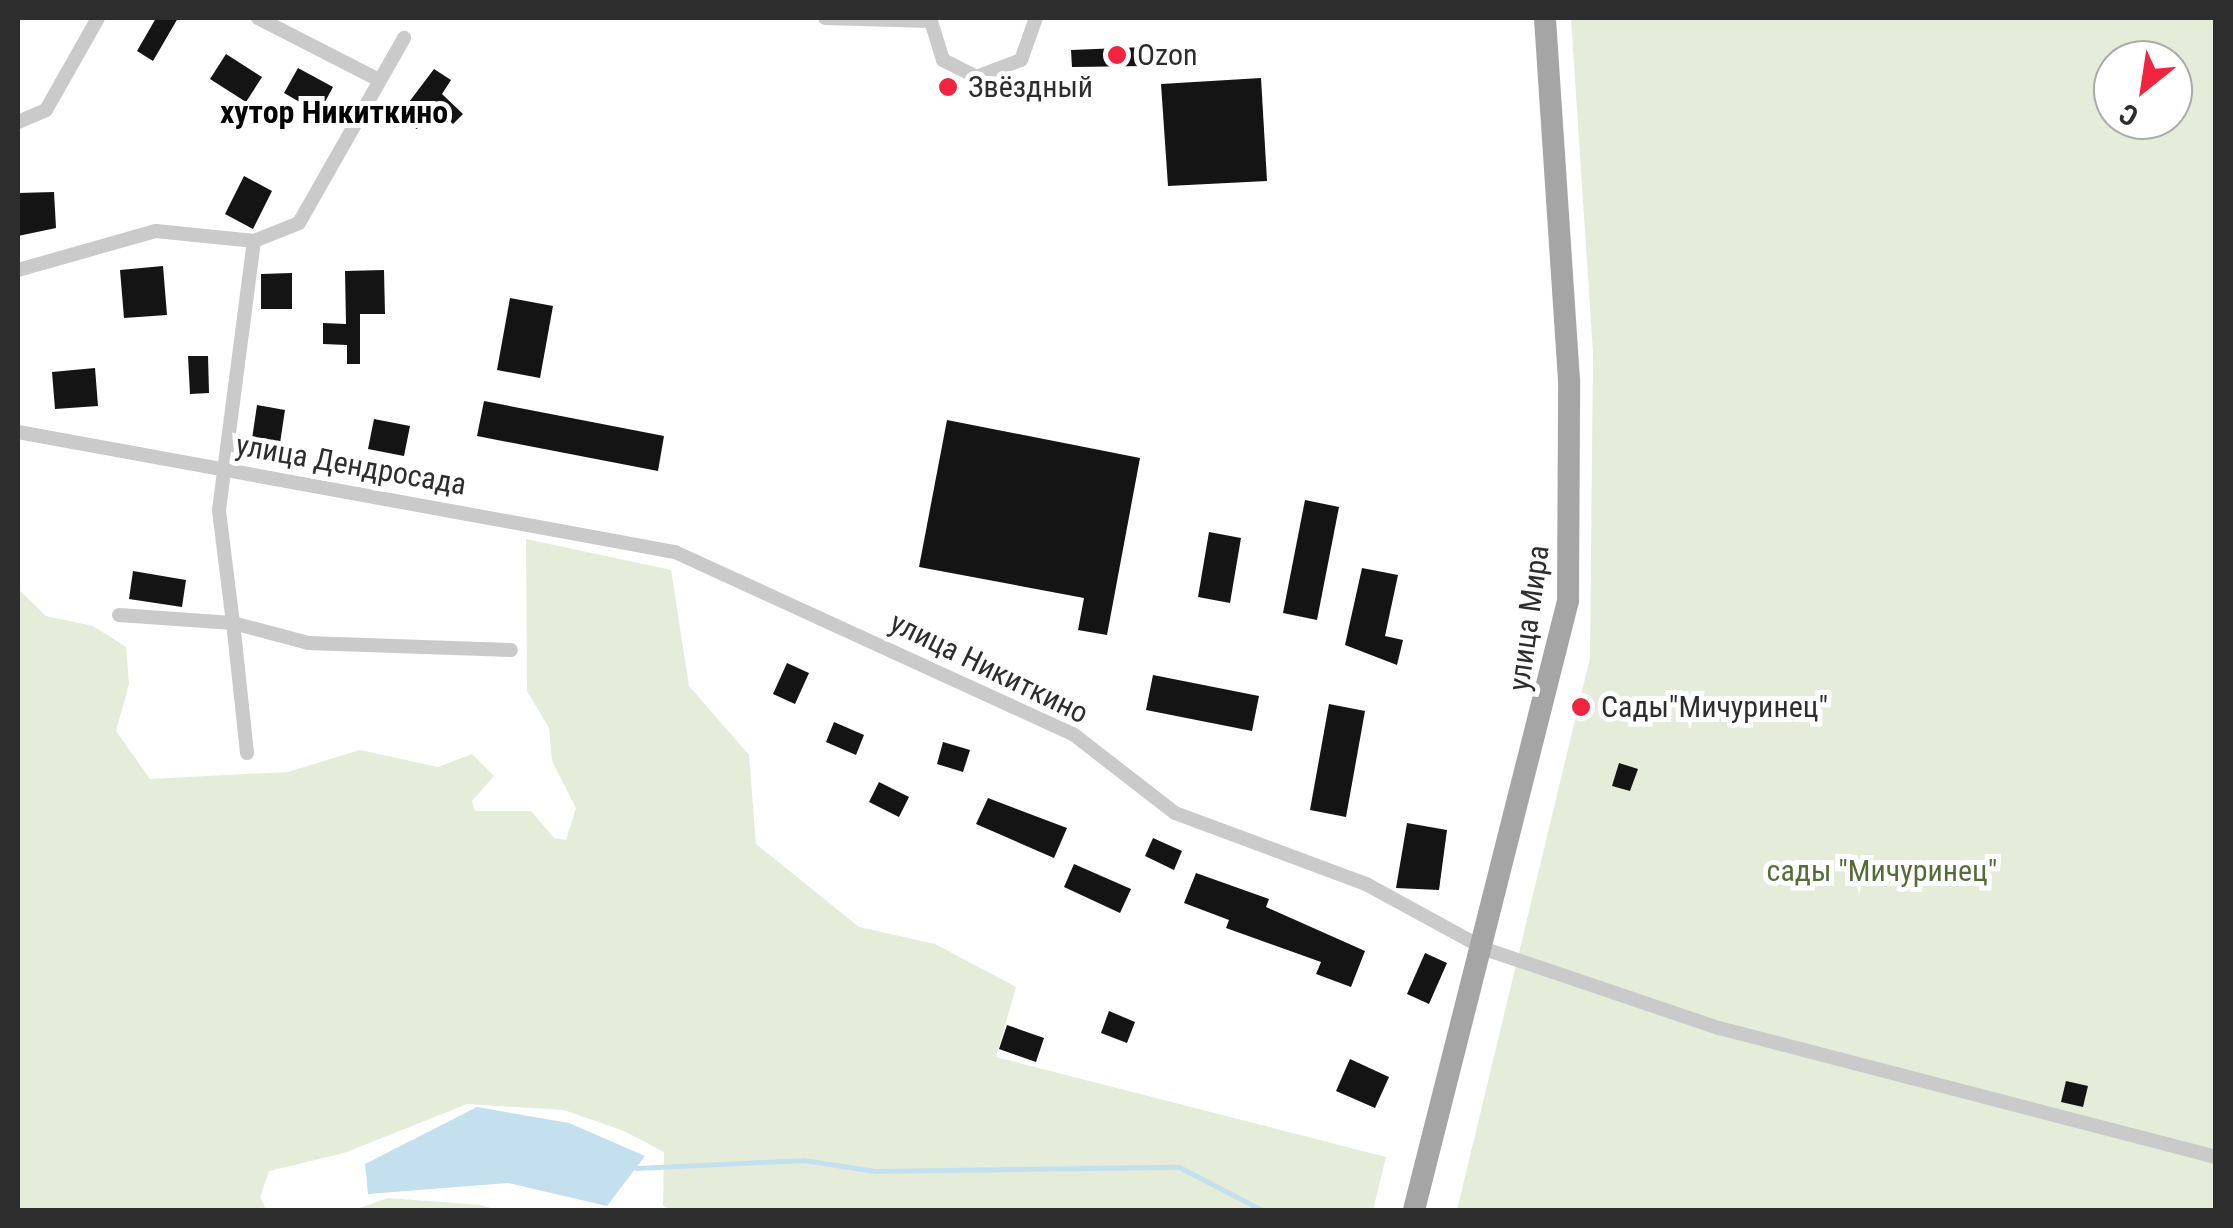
<!DOCTYPE html>
<meta charset="utf-8">
<style>
body{margin:0}
#map{position:relative;width:2233px;height:1228px;overflow:hidden;background:#fff;font-family:"Roboto Condensed",sans-serif}
div>[style]{position:absolute}
.green>*{inset:0;background:#e5ecda}
.water>*{inset:0;background:#c4e0ee}
.stream>*{height:5px;margin:-2.5px;padding:0 2.5px;transform-origin:2.5px;border-radius:2.5px;background:#c4e0ee}
.building>*{inset:0;background:#141414}
.minor>*{height:14px;margin:-7px;padding:0 7px;transform-origin:7px;border-radius:7px;background:#cacaca}
.primary>*{height:22px;margin:-11px;padding:0 11px;transform-origin:11px;border-radius:11px;background:#a5a5a5}
.dots>*{width:28px;height:28px;translate:-50% -50%;box-sizing:border-box;border:5px solid #fff;border-radius:50%}
span{translate:-50% -50%;white-space:nowrap;text-align:center;line-height:1.15;-webkit-text-stroke:10px #fff;paint-order:stroke}
.poi-label{font-size:30px;color:#2d2d2d}
.left{translate:0 -50%;text-align:left}
.street-label{font-size:30px;color:#2d2d2d}
.park-label{font-size:30px;color:#546c38}
.neighbourhood-label{font-size:32px;color:#000;font-weight:700}
.frame{position:absolute;inset:0;border:20px solid #2d2d2d;pointer-events:none}
.north{position:absolute;left:2093px;top:40px;width:100px;height:100px;box-sizing:border-box;background:#fff;border:2px solid #ababab;border-radius:50%;rotate:210deg;font-size:28px;font-weight:700;line-height:40px;text-align:center;color:#2d2d2d}
.north::after{content:'';display:block;margin:auto;width:35px;height:45px;background:#f1233f;clip-path:polygon(50% 0,100% 100%,50% 72%,0 100%)}
</style>
<div id="map">
<div class="green">
<i style="clip-path:polygon(evenodd,1571px 18px,2215px 18px,2215px 1210px,1457px 1210px,1590px 658px,1593px 353px,1571px 18px,2113px 60px,2173px 60px,2173px 120px,2113px 120px,2113px 60px)"></i>
<i style="clip-path:polygon(526px 539px,671px 570px,689px 686px,749px 755px,756px 844px,859px 927px,935px 944px,1016px 987px,996px 1057px,1386px 1157px,1373px 1210px,674px 1210px,663px 1206px,664px 1152px,624px 1131px,564px 1110px,467px 1104px,344px 1153px,269px 1171px,260px 1197px,266px 1210px,18px 1210px,18px 589px,46px 616px,93px 626px,126px 647px,129px 684px,116px 731px,150px 779px,288px 772px,360px 750px,438px 767px,472px 754px,494px 776px,472px 801px,475px 811px,531px 811px,554px 838px,566px 840px,576px 808px,552px 761px,549px 728px,527px 691px)"></i>
<i style="clip-path:polygon(388px 1198px,481px 1205px,497px 1210px,354px 1210px)"></i>
</div>
<div class="water">
<i style="clip-path:polygon(477px 1107px,569px 1123px,645px 1156px,607px 1206px,508px 1183px,368px 1194px,365px 1164px)"></i>
</div>
<div class="stream">
<i style="left:636px;top:1168px;width:167px;rotate:-2.7deg"></i>
<i style="left:803px;top:1160px;width:73px;rotate:8.7deg"></i>
<i style="left:875px;top:1171px;width:304px;rotate:-0.8deg"></i>
<i style="left:1179px;top:1167px;width:93px;rotate:27.4deg"></i>
</div>
<div class="building">
<i style="clip-path:polygon(156px 18px,178px 18px,153px 61px,137px 51px)"></i>
<i style="clip-path:polygon(1145px 47px,1146px 66px,1072px 67px,1071px 50px)"></i>
<i style="clip-path:polygon(226px 54px,262px 77px,246px 102px,210px 79px)"></i>
<i style="clip-path:polygon(298px 68px,333px 87px,319px 113px,284px 93px)"></i>
<i style="clip-path:polygon(434px 69px,451px 80px,442px 94px,463px 114px,453px 124px,431px 103px,417px 129px,397px 118px)"></i>
<i style="clip-path:polygon(1261px 78px,1267px 181px,1168px 186px,1161px 84px)"></i>
<i style="clip-path:polygon(244px 176px,272px 191px,253px 229px,225px 214px)"></i>
<i style="clip-path:polygon(54px 192px,56px 228px,18px 236px,18px 193px)"></i>
<i style="clip-path:polygon(163px 266px,167px 315px,124px 318px,120px 270px)"></i>
<i style="clip-path:polygon(384px 270px,385px 314px,360px 314px,360px 364px,347px 364px,347px 345px,323px 344px,323px 323px,346px 324px,345px 271px)"></i>
<i style="clip-path:polygon(292px 273px,292px 309px,261px 309px,261px 274px)"></i>
<i style="clip-path:polygon(510px 298px,553px 306px,540px 378px,497px 370px)"></i>
<i style="clip-path:polygon(188px 356px,208px 356px,209px 393px,190px 394px)"></i>
<i style="clip-path:polygon(95px 368px,98px 406px,55px 409px,52px 372px)"></i>
<i style="clip-path:polygon(484px 401px,664px 436px,658px 471px,477px 436px)"></i>
<i style="clip-path:polygon(257px 405px,285px 410px,279px 450px,251px 446px)"></i>
<i style="clip-path:polygon(374px 419px,410px 426px,404px 456px,368px 449px)"></i>
<i style="clip-path:polygon(947px 420px,1140px 458px,1107px 635px,1078px 630px,1084px 598px,919px 567px)"></i>
<i style="clip-path:polygon(1305px 500px,1339px 507px,1317px 620px,1283px 613px)"></i>
<i style="clip-path:polygon(1209px 532px,1241px 538px,1230px 603px,1198px 597px)"></i>
<i style="clip-path:polygon(1362px 568px,1398px 575px,1385px 636px,1403px 640px,1397px 665px,1345px 645px)"></i>
<i style="clip-path:polygon(133px 571px,186px 580px,182px 607px,129px 599px)"></i>
<i style="clip-path:polygon(787px 663px,809px 673px,795px 704px,773px 694px)"></i>
<i style="clip-path:polygon(1153px 675px,1259px 696px,1252px 731px,1146px 710px)"></i>
<i style="clip-path:polygon(1329px 704px,1365px 711px,1346px 817px,1310px 810px)"></i>
<i style="clip-path:polygon(834px 722px,864px 735px,856px 755px,826px 742px)"></i>
<i style="clip-path:polygon(943px 742px,970px 750px,963px 772px,937px 764px)"></i>
<i style="clip-path:polygon(1619px 763px,1638px 769px,1630px 791px,1612px 786px)"></i>
<i style="clip-path:polygon(879px 782px,909px 797px,899px 817px,869px 802px)"></i>
<i style="clip-path:polygon(988px 798px,1067px 828px,1054px 858px,976px 824px)"></i>
<i style="clip-path:polygon(1407px 823px,1447px 830px,1439px 890px,1396px 888px)"></i>
<i style="clip-path:polygon(1153px 838px,1182px 851px,1174px 870px,1145px 856px)"></i>
<i style="clip-path:polygon(1074px 864px,1131px 889px,1120px 913px,1064px 887px)"></i>
<i style="clip-path:polygon(1196px 873px,1269px 899px,1266px 907px,1365px 951px,1351px 987px,1316px 974px,1321px 962px,1226px 928px,1229px 920px,1184px 903px)"></i>
<i style="clip-path:polygon(1425px 953px,1447px 963px,1429px 1004px,1407px 994px)"></i>
<i style="clip-path:polygon(1109px 1011px,1135px 1022px,1127px 1043px,1101px 1033px)"></i>
<i style="clip-path:polygon(1007px 1025px,1044px 1038px,1036px 1062px,999px 1049px)"></i>
<i style="clip-path:polygon(1350px 1059px,1389px 1077px,1375px 1108px,1336px 1091px)"></i>
<i style="clip-path:polygon(2066px 1081px,2088px 1086px,2083px 1107px,2061px 1102px)"></i>
</div>
<div class="minor">
<i style="left:258px;top:18px;width:136px;rotate:27.1deg"></i>
<i style="left:825px;top:18px;width:105px;rotate:1.6deg"></i>
<i style="left:930px;top:18px;width:44px;rotate:72.8deg"></i>
<i style="left:943px;top:60px;width:37px;rotate:27deg"></i>
<i style="left:976px;top:77px;width:48px;rotate:-20.7deg"></i>
<i style="left:1021px;top:60px;width:45px;rotate:-70.3deg"></i>
<i style="left:18px;top:122px;width:30px;rotate:-23deg"></i>
<i style="left:46px;top:110px;width:106px;rotate:-60.5deg"></i>
<i style="left:18px;top:270px;width:143px;rotate:-15.8deg"></i>
<i style="left:156px;top:231px;width:99px;rotate:5.8deg"></i>
<i style="left:18px;top:432px;width:668px;rotate:10.35deg"></i>
<i style="left:675px;top:552px;width:438px;rotate:24.6deg"></i>
<i style="left:1073px;top:734px;width:129px;rotate:37.8deg"></i>
<i style="left:1175px;top:813px;width:204px;rotate:20.4deg"></i>
<i style="left:1366px;top:884px;width:136px;rotate:28.6deg"></i>
<i style="left:1485px;top:949px;width:247px;rotate:18.7deg"></i>
<i style="left:1719px;top:1028px;width:513px;rotate:14.55deg"></i>
<i style="left:119px;top:615px;width:114px;rotate:4deg"></i>
<i style="left:233px;top:623px;width:114px;rotate:-97.1deg"></i>
<i style="left:219px;top:510px;width:271px;rotate:-82.6deg"></i>
<i style="left:254px;top:241px;width:48px;rotate:-21.8deg"></i>
<i style="left:299px;top:223px;width:213px;rotate:-60.4deg"></i>
<i style="left:247px;top:753px;width:131px;rotate:-96.1deg"></i>
<i style="left:233px;top:623px;width:78px;rotate:14.9deg"></i>
<i style="left:308px;top:643px;width:203px;rotate:2deg"></i>
</div>
<div class="primary">
<i style="left:1414px;top:1210px;width:628px;rotate:-75.81deg"></i>
<i style="left:1568px;top:601px;width:221px;rotate:-89.7deg"></i>
<i style="left:1569px;top:380px;width:363px;rotate:-93.8deg"></i>
</div>
<div class="dots">
<i style="left:1117px;top:55px;background:#f1233f"></i>
<i style="left:948px;top:87px;background:#f1233f"></i>
<i style="left:1581px;top:707px;background:#f1233f"></i>
</div>
<div class="poi-label">
<span class="left" style="left:1137px;top:55px">Ozon</span>
<span class="left" style="left:968px;top:87px">Звёздный</span>
<span class="left" style="left:1601px;top:707px">Сады"Мичуринец"</span>
</div>
<div class="street-label">
<span style="left:351px;top:465px;rotate:10deg">улица Дендросада</span>
<span style="left:1529px;top:618px;rotate:-82deg">улица Мира</span>
<span style="left:989px;top:668px;rotate:26deg">улица Никиткино</span>
</div>
<div class="park-label">
<span style="left:1882px;top:871px">сады "Мичуринец"</span>
</div>
<div class="neighbourhood-label">
<span style="left:334px;top:112px">хутор Никиткино</span>
</div>
<div class="frame"></div>
<div class="north">С</div>
</div>
